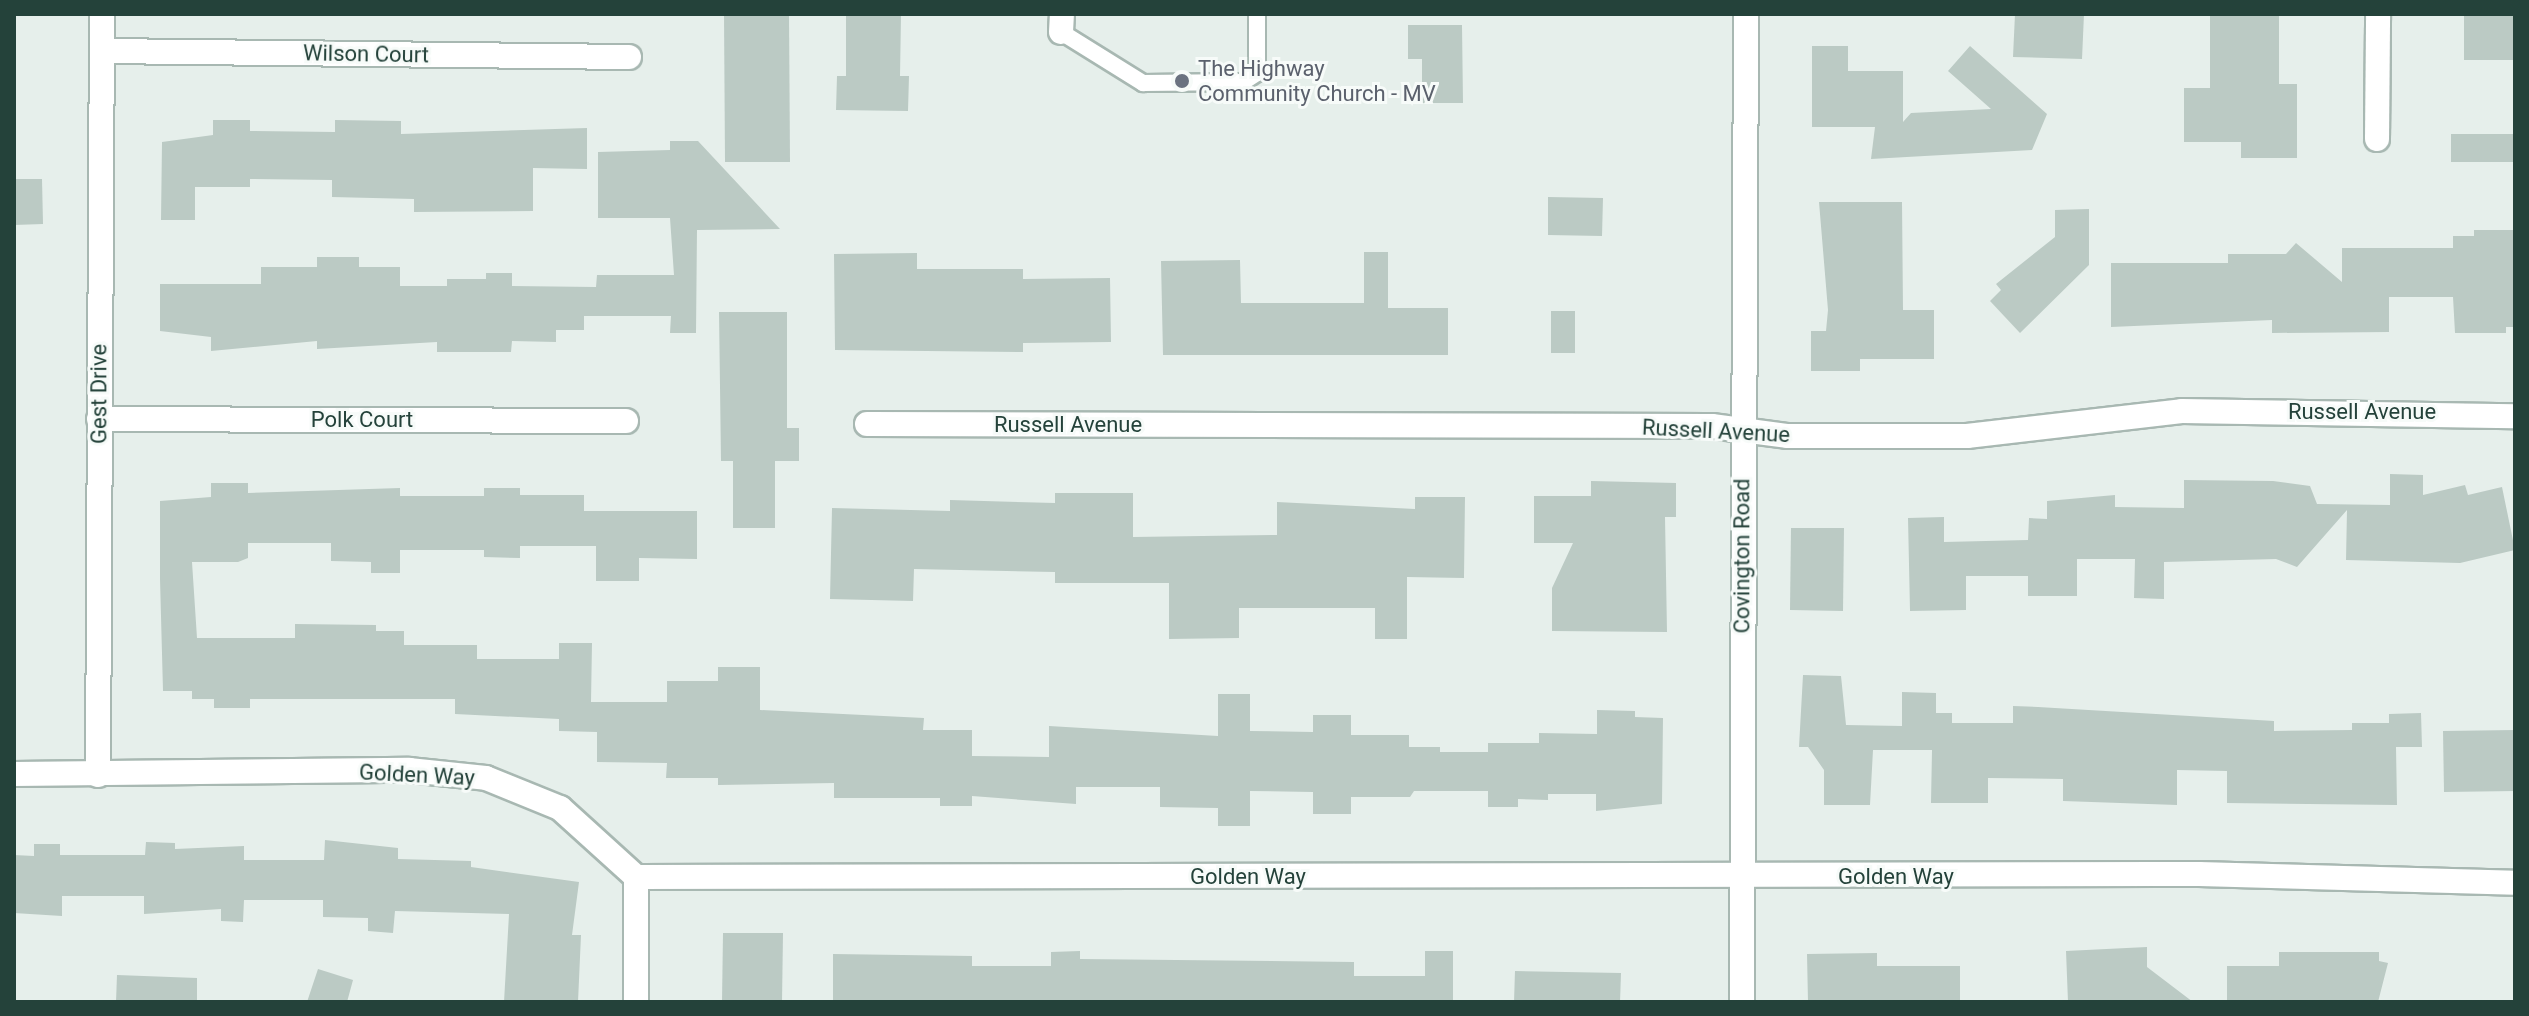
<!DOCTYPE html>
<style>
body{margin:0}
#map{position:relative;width:2529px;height:1016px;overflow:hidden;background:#e6efeb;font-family:Roboto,sans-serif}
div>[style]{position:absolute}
.building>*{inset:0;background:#bbcac4}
.roads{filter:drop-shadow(2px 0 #a8b8b2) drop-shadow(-2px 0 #a8b8b2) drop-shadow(0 2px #a8b8b2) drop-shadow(0 -2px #a8b8b2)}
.service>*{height:16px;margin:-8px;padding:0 8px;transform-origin:8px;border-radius:8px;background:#fff}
.minor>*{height:24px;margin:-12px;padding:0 12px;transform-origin:12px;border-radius:12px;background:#fff}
.dots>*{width:22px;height:22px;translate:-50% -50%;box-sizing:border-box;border:4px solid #f7fbf9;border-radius:50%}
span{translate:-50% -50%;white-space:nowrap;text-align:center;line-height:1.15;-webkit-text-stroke:6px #f7fbf9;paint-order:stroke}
.street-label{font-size:22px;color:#24423a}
.worship-label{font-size:22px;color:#5b616d}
.left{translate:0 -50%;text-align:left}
.frame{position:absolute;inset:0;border:16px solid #24423a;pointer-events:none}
</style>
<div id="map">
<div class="building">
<i style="clip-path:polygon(724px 14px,789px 14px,790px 162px,725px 162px)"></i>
<i style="clip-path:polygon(846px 14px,901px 14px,900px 76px,909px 76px,908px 111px,836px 110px,837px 76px,846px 76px)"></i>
<i style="clip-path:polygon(2015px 14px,2084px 14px,2082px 59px,2013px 57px)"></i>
<i style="clip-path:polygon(2210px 14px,2279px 14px,2279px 84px,2297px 84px,2297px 158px,2241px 158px,2241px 142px,2184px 142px,2184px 88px,2210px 88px)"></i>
<i style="clip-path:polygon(2464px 14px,2515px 14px,2515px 60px,2464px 60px)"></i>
<i style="clip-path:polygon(1408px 25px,1462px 25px,1463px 103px,1422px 103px,1422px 59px,1408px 59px)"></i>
<i style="clip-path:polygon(1812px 46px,1848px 46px,1848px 71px,1903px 71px,1903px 122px,1911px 113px,1991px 109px,1948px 71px,1970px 46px,2047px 114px,2032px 150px,1871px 159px,1875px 127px,1812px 127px)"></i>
<i style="clip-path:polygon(213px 120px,250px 120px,250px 131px,335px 132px,335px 120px,401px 121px,401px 134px,587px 128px,587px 169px,533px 168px,533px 211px,414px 212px,414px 199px,332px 197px,332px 180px,250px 179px,250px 187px,195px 187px,195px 220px,161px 220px,162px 142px,213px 135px)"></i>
<i style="clip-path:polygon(2451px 134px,2515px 134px,2515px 162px,2451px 162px)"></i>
<i style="clip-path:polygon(670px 141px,698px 141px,780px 229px,697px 230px,696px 333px,670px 333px,671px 316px,584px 316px,584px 330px,556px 330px,556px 342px,512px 341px,511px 352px,437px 352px,437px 342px,317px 349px,317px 341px,211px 351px,211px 337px,160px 331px,160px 284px,261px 284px,261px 267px,317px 267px,317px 257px,359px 257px,359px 267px,400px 267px,400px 286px,447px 286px,447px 279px,486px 279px,486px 273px,512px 273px,512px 286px,596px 287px,597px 275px,674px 275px,670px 218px,598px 218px,598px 152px,670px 150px)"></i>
<i style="clip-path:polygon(14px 179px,42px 179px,43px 224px,14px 225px)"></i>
<i style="clip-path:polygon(1548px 197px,1603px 198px,1602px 236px,1548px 235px)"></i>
<i style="clip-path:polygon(1819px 202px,1902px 202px,1903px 310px,1934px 310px,1934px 359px,1860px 359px,1860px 371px,1811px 371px,1811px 331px,1826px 331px,1828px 310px)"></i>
<i style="clip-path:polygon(2089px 209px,2089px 265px,2020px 333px,1990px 301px,2001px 290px,1996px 284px,2055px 237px,2055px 210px)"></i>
<i style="clip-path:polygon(2474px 230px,2515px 230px,2515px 327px,2506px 327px,2506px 333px,2455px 333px,2453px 297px,2389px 297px,2389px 332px,2272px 333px,2272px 320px,2111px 327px,2111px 263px,2228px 263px,2228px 254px,2286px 254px,2296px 243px,2342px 282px,2342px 248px,2453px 248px,2453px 236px,2474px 236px)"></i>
<i style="clip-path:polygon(1364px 252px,1388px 252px,1388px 308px,1448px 308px,1448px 355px,1163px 355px,1161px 261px,1240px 260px,1241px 303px,1364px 303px)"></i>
<i style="clip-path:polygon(917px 253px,917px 269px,1023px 269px,1023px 279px,1110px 278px,1111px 342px,1023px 343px,1023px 352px,835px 350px,834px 254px)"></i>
<i style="clip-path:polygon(1551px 311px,1575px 311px,1575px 353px,1551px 353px)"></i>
<i style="clip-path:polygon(719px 312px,787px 312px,787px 428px,799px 428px,799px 461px,775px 461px,775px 528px,733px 528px,733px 461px,721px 461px)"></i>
<i style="clip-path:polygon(2390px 474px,2423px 475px,2423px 495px,2465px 485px,2468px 495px,2502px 487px,2515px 550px,2460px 563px,2346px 560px,2347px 510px,2297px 567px,2276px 559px,2164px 562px,2164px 599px,2134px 598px,2135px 559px,2077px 559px,2077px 596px,2028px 596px,2028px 576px,1966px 576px,1966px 610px,1910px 611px,1908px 518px,1944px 517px,1944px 542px,2028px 540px,2029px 518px,2047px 519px,2047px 501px,2115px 495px,2115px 507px,2184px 508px,2184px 480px,2273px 481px,2310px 486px,2317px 504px,2390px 505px)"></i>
<i style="clip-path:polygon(1591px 481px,1676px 483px,1676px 517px,1665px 517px,1667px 632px,1552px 631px,1552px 588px,1573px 543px,1534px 543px,1534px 496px,1591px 496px)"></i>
<i style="clip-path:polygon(211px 483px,248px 483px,248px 493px,400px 488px,400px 496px,484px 496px,484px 488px,520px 488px,520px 495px,584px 495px,584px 511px,697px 511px,697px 559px,639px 558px,639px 581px,596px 581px,596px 546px,520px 546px,520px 558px,484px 557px,484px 550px,400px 550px,400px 573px,371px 573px,371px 562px,331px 561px,331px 543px,248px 543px,248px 558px,238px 562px,192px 562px,197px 638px,295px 638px,295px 624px,376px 625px,376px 631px,404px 631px,404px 645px,477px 645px,477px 659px,559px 659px,559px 643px,592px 643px,591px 702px,667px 702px,667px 681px,718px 681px,718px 667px,760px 667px,760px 710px,924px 718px,923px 730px,972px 730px,972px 756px,1049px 757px,1049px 726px,1218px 736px,1218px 694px,1250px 694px,1250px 731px,1313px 732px,1313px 715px,1351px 715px,1351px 735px,1409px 735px,1409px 747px,1440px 747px,1440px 752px,1488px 752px,1488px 743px,1539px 743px,1539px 733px,1597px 734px,1597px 710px,1635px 711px,1635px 717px,1663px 718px,1662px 804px,1596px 811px,1596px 794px,1548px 794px,1548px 800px,1518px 799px,1518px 807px,1488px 807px,1488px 791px,1414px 791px,1410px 797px,1351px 797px,1351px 814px,1313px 814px,1313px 792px,1250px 791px,1250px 826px,1218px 826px,1218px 808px,1160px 807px,1160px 787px,1076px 787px,1076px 804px,972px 796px,972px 806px,940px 806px,940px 798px,834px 798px,834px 783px,718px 785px,718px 778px,666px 778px,667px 763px,597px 762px,597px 732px,559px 731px,559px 719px,455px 714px,455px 699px,250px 699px,250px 708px,214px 708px,214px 699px,192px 699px,192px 691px,163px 691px,160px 579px,160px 501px,211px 497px)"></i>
<i style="clip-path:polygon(1055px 493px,1133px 493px,1133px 537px,1277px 535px,1277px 502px,1415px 509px,1415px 497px,1465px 497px,1464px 578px,1407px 577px,1407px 639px,1375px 639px,1375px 608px,1239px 608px,1239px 638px,1169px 639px,1169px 583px,1055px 583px,1055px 572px,914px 569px,913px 601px,830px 599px,832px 508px,950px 511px,950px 500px,1055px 503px)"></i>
<i style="clip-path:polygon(1791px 528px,1844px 528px,1843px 611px,1790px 610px)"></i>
<i style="clip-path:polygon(1803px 675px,1841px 676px,1846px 725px,1902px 726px,1902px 692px,1936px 693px,1936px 713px,1952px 713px,1952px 723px,2013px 723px,2013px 706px,2038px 707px,2274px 721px,2274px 731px,2352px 730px,2352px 723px,2389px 723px,2389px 714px,2421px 713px,2422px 747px,2396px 747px,2397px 805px,2227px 803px,2227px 771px,2177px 770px,2177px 805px,2063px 801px,2063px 779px,1988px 778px,1988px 803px,1931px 803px,1932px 750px,1873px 750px,1870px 805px,1824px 805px,1824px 770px,1808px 747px,1799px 747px)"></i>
<i style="clip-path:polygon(2515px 730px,2515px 791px,2444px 792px,2443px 731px)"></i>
<i style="clip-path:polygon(325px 840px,398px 848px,398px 859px,471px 861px,471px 867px,579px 882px,572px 935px,581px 935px,578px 1002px,504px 1002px,509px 914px,395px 911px,393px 933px,368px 931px,368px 918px,323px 917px,323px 900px,244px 900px,243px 922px,221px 921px,221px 909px,144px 914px,144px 896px,62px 896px,62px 916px,14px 913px,14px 855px,34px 856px,34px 844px,60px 844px,60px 855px,145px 855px,146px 842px,175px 843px,175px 849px,244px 846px,244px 860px,324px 860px)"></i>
<i style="clip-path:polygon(723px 933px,783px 933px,782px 1002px,722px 1002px)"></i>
<i style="clip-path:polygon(2147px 947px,2147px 967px,2193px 1002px,2068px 1002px,2066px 951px)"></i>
<i style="clip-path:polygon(1080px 951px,1080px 959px,1354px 962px,1354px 976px,1425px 976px,1425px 951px,1453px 951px,1453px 1002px,833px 1002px,833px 954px,972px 956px,972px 966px,1051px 966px,1051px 952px)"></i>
<i style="clip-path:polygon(2279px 952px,2379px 952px,2379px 961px,2388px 963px,2378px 1002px,2227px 1002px,2227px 966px,2279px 966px)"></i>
<i style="clip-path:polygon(1877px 953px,1877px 966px,1960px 966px,1960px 1002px,1808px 1002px,1807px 954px)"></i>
<i style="clip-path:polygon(318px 969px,353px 980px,347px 1002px,307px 1002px)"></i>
<i style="clip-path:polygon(1515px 971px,1621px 973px,1620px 1002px,1514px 1002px)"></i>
<i style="clip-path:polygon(117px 975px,197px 978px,197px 1002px,116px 1002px)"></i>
</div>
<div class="roads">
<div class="service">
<i style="left:1061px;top:32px;width:97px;rotate:31.9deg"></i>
<i style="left:1143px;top:83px;width:100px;rotate:-0.6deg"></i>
<i style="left:1243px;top:82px;width:17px;rotate:-33deg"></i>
<i style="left:1257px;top:73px;width:59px;rotate:-90deg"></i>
</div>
<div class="minor">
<i style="left:1061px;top:32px;width:18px;rotate:-87deg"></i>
<i style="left:102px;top:51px;width:527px;rotate:0.65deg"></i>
<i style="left:2377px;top:139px;width:125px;rotate:-89.5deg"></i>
<i style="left:99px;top:419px;width:527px;rotate:0.22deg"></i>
<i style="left:867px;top:424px;width:845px;rotate:0.14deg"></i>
<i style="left:1712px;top:426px;width:77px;rotate:7.5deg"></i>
<i style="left:1788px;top:436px;width:179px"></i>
<i style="left:1967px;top:436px;width:216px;rotate:-6.6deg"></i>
<i style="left:2182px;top:411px;width:333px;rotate:0.9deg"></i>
<i style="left:14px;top:774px;width:395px;rotate:-0.6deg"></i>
<i style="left:409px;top:770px;width:77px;rotate:5.9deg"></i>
<i style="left:486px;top:778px;width:80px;rotate:22.1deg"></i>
<i style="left:560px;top:808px;width:103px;rotate:42.2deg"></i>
<i style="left:636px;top:877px;width:1563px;rotate:-0.11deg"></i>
<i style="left:2199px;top:874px;width:316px;rotate:1.6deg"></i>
<i style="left:98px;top:775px;width:761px;rotate:-89.7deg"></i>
<i style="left:636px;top:877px;width:125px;rotate:90deg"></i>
<i style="left:1742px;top:1002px;width:988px;rotate:-89.77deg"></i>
</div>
</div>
<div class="dots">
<i style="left:1182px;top:81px;background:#6b7280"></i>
</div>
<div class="street-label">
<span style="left:366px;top:54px;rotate:1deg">Wilson Court</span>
<span style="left:99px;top:394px;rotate:-90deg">Gest Drive</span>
<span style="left:2362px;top:412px">Russell Avenue</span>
<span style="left:362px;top:420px">Polk Court</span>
<span style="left:1068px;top:425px">Russell Avenue</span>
<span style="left:1716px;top:431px;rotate:3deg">Russell Avenue</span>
<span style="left:1742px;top:556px;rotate:-90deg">Covington Road</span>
<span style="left:417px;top:775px;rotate:3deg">Golden Way</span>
<span style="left:1248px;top:877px">Golden Way</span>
<span style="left:1896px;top:877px">Golden Way</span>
</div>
<div class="worship-label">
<span class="left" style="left:1198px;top:81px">The Highway<br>Community Church - MV</span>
</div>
<div class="frame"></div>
</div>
